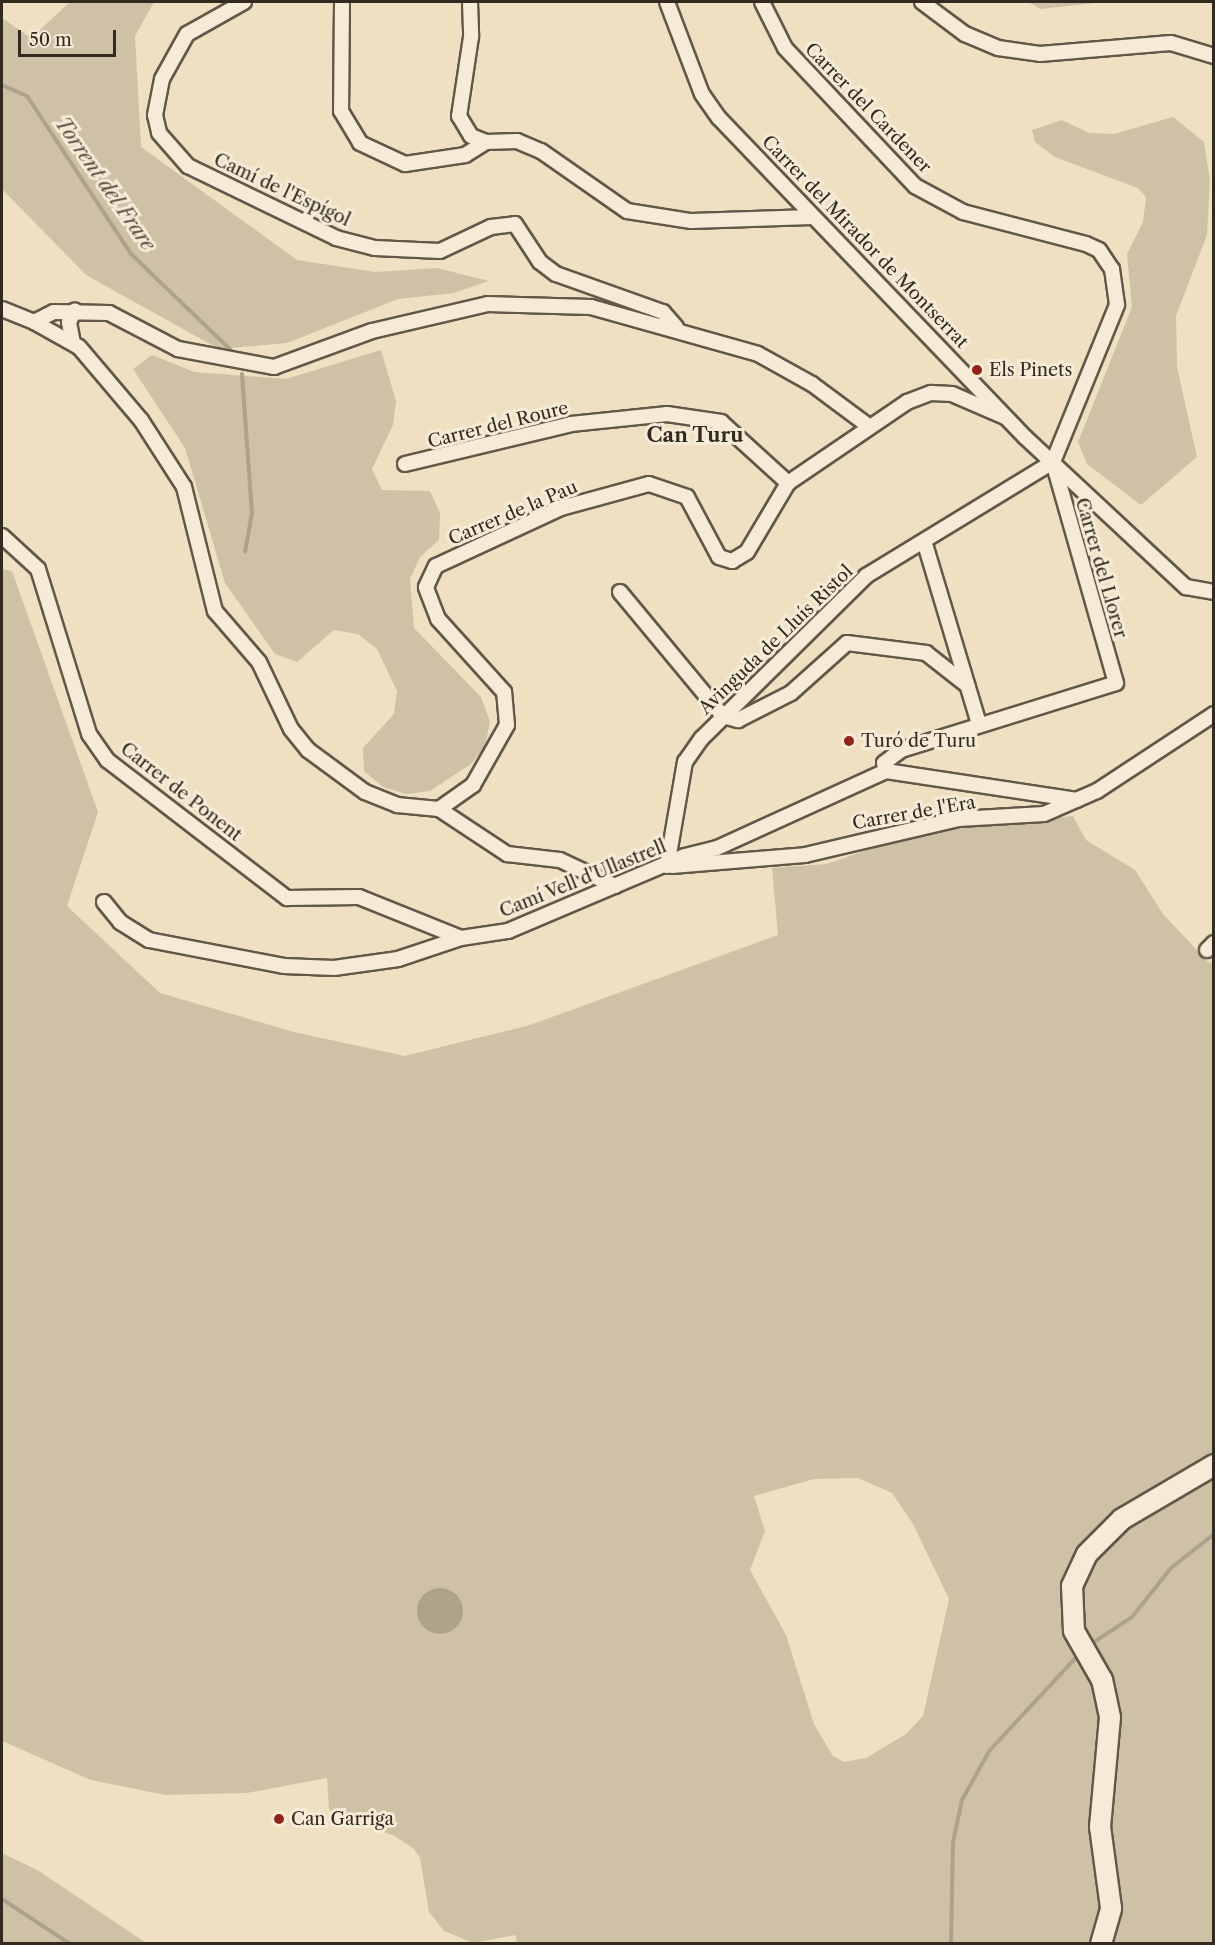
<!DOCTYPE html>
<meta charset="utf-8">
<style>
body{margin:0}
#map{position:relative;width:1215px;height:1945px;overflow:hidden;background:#efe0c2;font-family:"Libre Caslon Text",serif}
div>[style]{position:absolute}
.green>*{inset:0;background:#cfc1a6}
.water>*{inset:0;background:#afa28b}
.round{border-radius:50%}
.stream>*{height:4px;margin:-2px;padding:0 2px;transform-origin:2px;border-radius:2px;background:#afa28b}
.roads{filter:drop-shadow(2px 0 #625848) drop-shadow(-2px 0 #625848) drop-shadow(0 2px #625848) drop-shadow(0 -2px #625848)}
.street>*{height:14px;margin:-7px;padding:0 7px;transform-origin:7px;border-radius:7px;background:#f5ebd7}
.secondary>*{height:20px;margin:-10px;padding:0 10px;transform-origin:10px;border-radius:10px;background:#f5ebd7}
.dots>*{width:16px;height:16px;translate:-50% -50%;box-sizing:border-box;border:3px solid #f5ebd7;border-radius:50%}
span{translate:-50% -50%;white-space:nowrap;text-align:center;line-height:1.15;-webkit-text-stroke:6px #f5ebd7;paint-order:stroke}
.street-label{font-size:18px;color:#332b1f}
.poi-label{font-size:18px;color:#332b1f}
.left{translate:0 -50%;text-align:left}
.water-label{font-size:20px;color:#584f3f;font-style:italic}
.neighbourhood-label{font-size:20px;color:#332b1f;font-weight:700}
.frame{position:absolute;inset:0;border:3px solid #332b1f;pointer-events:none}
.scale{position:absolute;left:18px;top:30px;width:98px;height:27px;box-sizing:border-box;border:3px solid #332b1f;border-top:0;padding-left:8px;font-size:18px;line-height:21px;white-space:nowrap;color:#332b1f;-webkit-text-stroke:4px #f5ebd7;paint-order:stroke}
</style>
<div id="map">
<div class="green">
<i style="clip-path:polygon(70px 2px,154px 2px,135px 36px,141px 147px,297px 260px,376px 272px,437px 268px,489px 281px,454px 293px,398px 299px,287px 343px,219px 349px,86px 275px,2px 189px,2px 18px,31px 38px)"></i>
<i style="clip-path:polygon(1028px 2px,1103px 2px,1041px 9px)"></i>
<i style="clip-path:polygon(1173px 117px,1204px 142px,1210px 180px,1207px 235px,1176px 316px,1177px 367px,1197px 457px,1141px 505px,1087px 464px,1078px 442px,1132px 307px,1127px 254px,1143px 222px,1146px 197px,1138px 188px,1055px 157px,1035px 142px,1032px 130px,1062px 120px,1089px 133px,1114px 134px)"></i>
<i style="clip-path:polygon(381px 350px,396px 401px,393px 425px,372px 469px,382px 490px,430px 491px,440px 513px,439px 540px,420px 557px,410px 579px,414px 628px,481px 697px,490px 722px,485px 746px,471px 764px,430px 791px,406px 794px,383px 787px,364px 771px,363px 748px,394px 714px,397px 691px,377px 649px,358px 634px,334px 630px,297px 662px,275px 654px,225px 583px,185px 448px,133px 369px,152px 355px,194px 372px,286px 379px)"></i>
<i style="clip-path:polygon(evenodd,2px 569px,12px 571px,98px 812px,67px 906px,160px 993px,294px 1032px,405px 1056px,530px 1025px,778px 935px,772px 868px,827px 864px,912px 834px,1073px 816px,1086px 840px,1135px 870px,1163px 914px,1209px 963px,1213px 961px,1213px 1943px,517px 1944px,516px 1935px,473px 1943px,444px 1931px,429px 1912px,420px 1858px,413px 1848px,393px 1835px,336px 1818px,329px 1809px,327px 1778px,247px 1793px,165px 1795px,91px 1780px,2px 1741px,2px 569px,858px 1478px,892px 1493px,913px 1524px,949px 1599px,923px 1716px,906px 1734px,866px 1758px,844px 1762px,833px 1756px,814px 1724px,786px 1635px,750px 1570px,765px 1531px,754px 1496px,814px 1479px,858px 1478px,2px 569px,449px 1590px,459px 1599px,458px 1625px,453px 1630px,424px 1627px,418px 1606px,449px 1590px)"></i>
<i style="clip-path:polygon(2px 1853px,39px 1871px,146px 1943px,2px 1943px)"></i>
</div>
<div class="water">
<i class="round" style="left:417px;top:1588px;width:46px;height:46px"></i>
</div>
<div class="stream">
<i style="left:2px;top:85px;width:27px;rotate:24deg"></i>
<i style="left:27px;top:96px;width:189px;rotate:56.6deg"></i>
<i style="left:131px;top:254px;width:143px;rotate:43.9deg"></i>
<i style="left:242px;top:374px;width:139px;rotate:85.9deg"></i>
<i style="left:252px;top:513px;width:39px;rotate:100deg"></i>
<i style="left:1088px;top:1646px;width:53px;rotate:-33.4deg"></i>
<i style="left:1132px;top:1617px;width:63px;rotate:-51.5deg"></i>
<i style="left:1171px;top:1568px;width:55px;rotate:-38.3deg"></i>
<i style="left:2px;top:1899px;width:82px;rotate:33.5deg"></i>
<i style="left:951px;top:1944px;width:102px;rotate:-88.9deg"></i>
<i style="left:953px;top:1842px;width:43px;rotate:-77.9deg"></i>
<i style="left:962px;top:1800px;width:57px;rotate:-60.8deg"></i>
<i style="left:990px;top:1750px;width:132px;rotate:-47.1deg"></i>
</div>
<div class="roads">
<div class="street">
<i style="left:244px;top:2px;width:65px;rotate:150.7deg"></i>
<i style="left:187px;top:34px;width:51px;rotate:119.1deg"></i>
<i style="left:162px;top:79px;width:37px;rotate:101deg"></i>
<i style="left:155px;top:115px;width:18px;rotate:77deg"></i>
<i style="left:159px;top:133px;width:44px;rotate:48.7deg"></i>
<i style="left:188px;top:166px;width:165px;rotate:25.9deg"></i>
<i style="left:336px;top:238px;width:40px;rotate:14.4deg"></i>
<i style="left:375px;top:248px;width:65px;rotate:2.6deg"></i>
<i style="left:440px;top:251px;width:56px;rotate:-25.2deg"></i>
<i style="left:491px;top:227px;width:24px;rotate:-7deg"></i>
<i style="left:515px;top:224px;width:45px;rotate:56.7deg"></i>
<i style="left:540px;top:262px;width:20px;rotate:37deg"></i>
<i style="left:556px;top:274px;width:114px;rotate:19.6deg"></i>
<i style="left:663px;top:312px;width:20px;rotate:49deg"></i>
<i style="left:342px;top:2px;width:109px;rotate:90.5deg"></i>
<i style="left:341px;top:111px;width:37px;rotate:59deg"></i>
<i style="left:360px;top:143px;width:50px;rotate:25deg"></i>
<i style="left:405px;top:164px;width:61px;rotate:-8.5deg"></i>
<i style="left:465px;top:155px;width:25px;rotate:-32deg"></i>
<i style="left:470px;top:2px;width:35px;rotate:88deg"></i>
<i style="left:471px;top:37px;width:80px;rotate:98.6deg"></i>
<i style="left:459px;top:116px;width:23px;rotate:59deg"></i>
<i style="left:471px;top:136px;width:16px;rotate:22deg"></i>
<i style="left:486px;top:142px;width:31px;rotate:-2deg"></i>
<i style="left:517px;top:141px;width:26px;rotate:23deg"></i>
<i style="left:541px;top:151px;width:105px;rotate:34.9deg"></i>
<i style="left:627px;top:211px;width:65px;rotate:8.9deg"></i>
<i style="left:691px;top:221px;width:121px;rotate:-1.9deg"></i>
<i style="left:667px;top:2px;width:98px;rotate:69.2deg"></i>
<i style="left:702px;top:94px;width:29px;rotate:55deg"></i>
<i style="left:719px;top:118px;width:443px;rotate:46.2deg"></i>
<i style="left:1026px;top:438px;width:219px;rotate:43deg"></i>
<i style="left:1186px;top:587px;width:28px;rotate:10deg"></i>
<i style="left:762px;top:2px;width:51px;rotate:63.4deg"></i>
<i style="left:785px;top:48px;width:190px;rotate:46.7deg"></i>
<i style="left:915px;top:186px;width:55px;rotate:28.4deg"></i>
<i style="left:963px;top:212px;width:127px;rotate:14.6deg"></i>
<i style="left:1086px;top:244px;width:14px;rotate:25deg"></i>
<i style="left:1099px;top:250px;width:23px;rotate:56deg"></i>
<i style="left:1112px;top:269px;width:36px;rotate:82deg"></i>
<i style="left:1117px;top:305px;width:170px;rotate:112.2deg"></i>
<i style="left:922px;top:2px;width:54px;rotate:36.7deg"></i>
<i style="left:965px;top:34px;width:36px;rotate:23deg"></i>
<i style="left:998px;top:48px;width:42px;rotate:8.1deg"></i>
<i style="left:1040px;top:54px;width:131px;rotate:-4.8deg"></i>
<i style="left:1171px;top:43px;width:45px;rotate:16.8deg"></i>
<i style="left:2px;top:309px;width:35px;rotate:22deg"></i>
<i style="left:34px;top:322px;width:22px;rotate:-27deg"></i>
<i style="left:54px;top:312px;width:55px;rotate:1deg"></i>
<i style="left:109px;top:313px;width:78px;rotate:27.6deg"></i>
<i style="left:178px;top:349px;width:98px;rotate:10.6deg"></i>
<i style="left:274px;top:367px;width:104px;rotate:-20.2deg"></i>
<i style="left:372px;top:331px;width:119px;rotate:-13.1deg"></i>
<i style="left:488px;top:304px;width:103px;rotate:1.7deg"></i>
<i style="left:591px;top:307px;width:173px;rotate:15.7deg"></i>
<i style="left:758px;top:354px;width:62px;rotate:29.1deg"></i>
<i style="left:812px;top:384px;width:69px;rotate:36.7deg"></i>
<i style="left:34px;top:322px;width:51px;rotate:29.1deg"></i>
<i style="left:79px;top:347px;width:96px;rotate:49.7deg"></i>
<i style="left:141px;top:420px;width:80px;rotate:57.3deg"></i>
<i style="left:184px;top:487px;width:128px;rotate:76deg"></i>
<i style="left:215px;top:611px;width:67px;rotate:49.2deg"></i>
<i style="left:259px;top:662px;width:74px;rotate:64.5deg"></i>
<i style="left:291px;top:729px;width:27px;rotate:51deg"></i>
<i style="left:308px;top:750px;width:71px;rotate:36.4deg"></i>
<i style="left:365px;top:792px;width:35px;rotate:22deg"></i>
<i style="left:397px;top:805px;width:42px;rotate:5.4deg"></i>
<i style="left:439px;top:809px;width:82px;rotate:33.5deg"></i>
<i style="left:507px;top:854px;width:53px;rotate:6.5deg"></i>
<i style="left:560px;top:860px;width:61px;rotate:25.3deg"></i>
<i style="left:73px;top:343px;width:21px;rotate:-101deg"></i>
<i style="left:69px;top:322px;width:13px;rotate:-63deg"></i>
<i style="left:405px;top:464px;width:171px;rotate:-13.5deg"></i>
<i style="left:571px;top:424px;width:97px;rotate:-5.9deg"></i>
<i style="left:667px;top:414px;width:55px;rotate:8.4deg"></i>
<i style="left:721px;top:422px;width:91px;rotate:42.3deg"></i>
<i style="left:2px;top:536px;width:49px;rotate:42.5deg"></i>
<i style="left:38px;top:569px;width:173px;rotate:72.8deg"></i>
<i style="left:89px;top:734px;width:32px;rotate:55deg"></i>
<i style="left:107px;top:760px;width:227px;rotate:37.5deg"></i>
<i style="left:287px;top:898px;width:72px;rotate:-0.8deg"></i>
<i style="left:359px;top:897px;width:110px;rotate:21.9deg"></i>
<i style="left:925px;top:544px;width:188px;rotate:73.3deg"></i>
<i style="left:620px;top:592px;width:161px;rotate:50.3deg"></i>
<i style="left:723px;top:716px;width:16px;rotate:15deg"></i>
<i style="left:738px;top:720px;width:59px;rotate:-27deg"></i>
<i style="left:791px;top:693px;width:75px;rotate:-41.8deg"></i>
<i style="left:847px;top:643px;width:80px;rotate:7.2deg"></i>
<i style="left:926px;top:653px;width:53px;rotate:38.2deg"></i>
<i style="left:886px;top:771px;width:8px;rotate:-104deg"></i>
<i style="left:884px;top:763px;width:21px;rotate:-37deg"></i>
<i style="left:901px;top:750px;width:225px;rotate:-17.3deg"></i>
<i style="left:1116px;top:683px;width:230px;rotate:-105.9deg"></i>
<i style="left:439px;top:809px;width:42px;rotate:-35.2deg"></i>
<i style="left:473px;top:785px;width:69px;rotate:-60.5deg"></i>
<i style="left:507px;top:725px;width:33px;rotate:-95deg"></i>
<i style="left:504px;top:692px;width:98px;rotate:-132.1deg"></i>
<i style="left:438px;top:619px;width:34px;rotate:-111deg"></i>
<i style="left:426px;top:587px;width:23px;rotate:-65deg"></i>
<i style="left:436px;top:566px;width:138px;rotate:-24.9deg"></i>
<i style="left:561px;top:508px;width:91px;rotate:-15.3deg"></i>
<i style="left:649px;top:484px;width:40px;rotate:18.9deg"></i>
<i style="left:687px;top:497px;width:68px;rotate:61.9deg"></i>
<i style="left:719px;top:557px;width:14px;rotate:17deg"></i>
<i style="left:732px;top:561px;width:17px;rotate:-31deg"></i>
<i style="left:747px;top:552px;width:80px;rotate:-59.3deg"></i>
<i style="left:788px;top:483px;width:144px;rotate:-34.2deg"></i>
<i style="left:907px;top:402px;width:26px;rotate:-21deg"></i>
<i style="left:931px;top:393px;width:21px;rotate:3deg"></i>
<i style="left:952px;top:394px;width:58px;rotate:23.5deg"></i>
<i style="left:667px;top:866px;width:106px;rotate:-80.2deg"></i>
<i style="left:685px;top:762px;width:29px;rotate:-55deg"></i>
<i style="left:702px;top:738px;width:231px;rotate:-44.6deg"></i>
<i style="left:866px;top:576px;width:219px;rotate:-31.4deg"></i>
<i style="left:672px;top:866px;width:133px;rotate:-4.7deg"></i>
<i style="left:805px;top:855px;width:158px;rotate:-13.2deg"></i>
<i style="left:959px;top:819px;width:85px;rotate:-3.4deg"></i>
<i style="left:1044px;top:814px;width:58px;rotate:-23.5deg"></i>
<i style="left:1097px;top:791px;width:140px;rotate:-33.3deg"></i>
<i style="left:104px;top:902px;width:26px;rotate:51deg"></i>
<i style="left:120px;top:922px;width:34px;rotate:32deg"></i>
<i style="left:149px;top:940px;width:137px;rotate:10.9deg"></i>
<i style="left:284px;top:966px;width:50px;rotate:2.3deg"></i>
<i style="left:334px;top:968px;width:65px;rotate:-8deg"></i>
<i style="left:398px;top:959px;width:66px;rotate:-18.4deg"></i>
<i style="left:461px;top:938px;width:48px;rotate:-8.5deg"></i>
<i style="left:508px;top:931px;width:192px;rotate:-23deg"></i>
<i style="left:685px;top:856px;width:33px;rotate:-14deg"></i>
<i style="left:717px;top:848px;width:186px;rotate:-24.5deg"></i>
<i style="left:886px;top:771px;width:193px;rotate:8.6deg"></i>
<i style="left:1207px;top:950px;width:10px;rotate:-45deg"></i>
</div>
<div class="secondary">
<i style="left:1101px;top:1944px;width:37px;rotate:-74deg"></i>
<i style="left:1111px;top:1908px;width:82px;rotate:-97.7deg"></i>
<i style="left:1100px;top:1827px;width:110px;rotate:-84.8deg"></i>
<i style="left:1110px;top:1717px;width:38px;rotate:-102deg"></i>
<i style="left:1102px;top:1680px;width:56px;rotate:-119.7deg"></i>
<i style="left:1074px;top:1631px;width:45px;rotate:-92.5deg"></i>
<i style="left:1072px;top:1586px;width:35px;rotate:-65deg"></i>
<i style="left:1087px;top:1554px;width:49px;rotate:-45deg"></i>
<i style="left:1122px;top:1519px;width:107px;rotate:-30.4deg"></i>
</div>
</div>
<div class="dots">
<i style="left:977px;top:370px;background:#8f2418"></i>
<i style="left:849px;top:741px;background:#8f2418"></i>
<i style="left:279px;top:1819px;background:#8f2418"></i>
</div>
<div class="street-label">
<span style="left:868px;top:108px;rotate:46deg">Carrer del Cardener</span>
<span style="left:282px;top:190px;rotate:25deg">Camí de l'Espígol</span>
<span style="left:865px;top:242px;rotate:46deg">Carrer del Mirador de Montserrat</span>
<span style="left:498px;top:425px;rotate:-14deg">Carrer del Roure</span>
<span style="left:513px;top:513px;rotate:-23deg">Carrer de la Pau</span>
<span style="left:1101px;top:568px;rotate:74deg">Carrer del Llorer</span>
<span style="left:776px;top:640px;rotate:-44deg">Avinguda de Lluís Ristol</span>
<span style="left:181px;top:792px;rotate:38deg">Carrer de Ponent</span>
<span style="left:914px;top:813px;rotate:-10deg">Carrer de l'Era</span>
<span style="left:583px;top:879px;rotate:-22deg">Camí Vell d'Ullastrell</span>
</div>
<div class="poi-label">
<span class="left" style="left:989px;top:370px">Els Pinets</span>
<span class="left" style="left:861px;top:741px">Turó de Turu</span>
<span class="left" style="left:291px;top:1819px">Can Garriga</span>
</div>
<div class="water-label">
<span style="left:105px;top:184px;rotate:55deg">Torrent del Frare</span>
</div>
<div class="neighbourhood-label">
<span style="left:695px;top:435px">Can Turu</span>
</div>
<div class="frame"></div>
<div class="scale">50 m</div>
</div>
